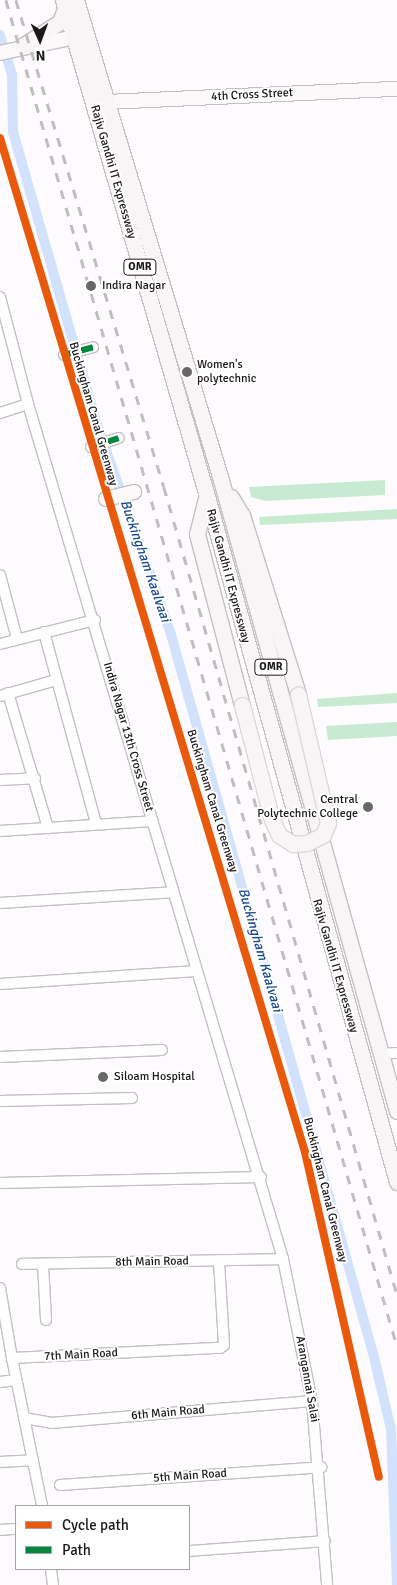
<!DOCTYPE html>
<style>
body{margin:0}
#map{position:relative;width:397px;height:1585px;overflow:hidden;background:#fdfbfd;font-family:Signika,sans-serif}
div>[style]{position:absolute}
.forest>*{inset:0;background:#c7ead1}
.canal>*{height:10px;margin:-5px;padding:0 5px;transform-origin:5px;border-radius:5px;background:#d2e2fc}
.roads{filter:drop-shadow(1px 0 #c3c0c3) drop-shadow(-1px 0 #c3c0c3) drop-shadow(0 1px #c3c0c3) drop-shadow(0 -1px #c3c0c3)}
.street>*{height:10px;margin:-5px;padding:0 5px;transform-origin:5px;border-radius:5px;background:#fffeff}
.secondary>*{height:14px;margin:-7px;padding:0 7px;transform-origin:7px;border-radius:7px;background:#fbf9fa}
.primary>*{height:15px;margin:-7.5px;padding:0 7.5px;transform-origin:7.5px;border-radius:7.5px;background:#f9f4f5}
.rail>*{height:2.5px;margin-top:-1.25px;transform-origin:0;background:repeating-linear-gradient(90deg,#bfbebf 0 9px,transparent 0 18px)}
.bridges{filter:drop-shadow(1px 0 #dad8da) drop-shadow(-1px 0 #dad8da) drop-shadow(0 1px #dad8da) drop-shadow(0 -1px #dad8da)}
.primary-bridge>*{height:15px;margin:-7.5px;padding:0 7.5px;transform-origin:7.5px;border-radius:7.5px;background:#f9f4f5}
.quiet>*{height:6px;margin-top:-3px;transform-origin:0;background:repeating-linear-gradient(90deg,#00873e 0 12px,transparent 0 18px)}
.cycleway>*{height:8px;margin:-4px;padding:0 4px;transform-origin:4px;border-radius:4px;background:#e8590c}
.dots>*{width:14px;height:14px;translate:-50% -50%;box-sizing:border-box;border:2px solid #fff;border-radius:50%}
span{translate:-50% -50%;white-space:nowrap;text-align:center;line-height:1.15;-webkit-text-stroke:4px #fff;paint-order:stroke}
.shield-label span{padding:1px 4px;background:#fff;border:1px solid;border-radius:4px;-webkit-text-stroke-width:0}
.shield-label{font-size:11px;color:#1b171b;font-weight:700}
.street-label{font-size:12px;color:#1b171b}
.poi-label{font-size:12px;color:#1b171b}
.left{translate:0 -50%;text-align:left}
.right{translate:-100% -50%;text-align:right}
.water-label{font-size:14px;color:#1a498e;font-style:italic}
.legend{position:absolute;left:15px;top:1505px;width:175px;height:65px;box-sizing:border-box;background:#fff;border:1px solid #a4a2a4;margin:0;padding:6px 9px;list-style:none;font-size:15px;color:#1b171b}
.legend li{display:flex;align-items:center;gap:10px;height:25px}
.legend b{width:25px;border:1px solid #a4a2a4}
.north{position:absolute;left:15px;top:15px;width:50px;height:50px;-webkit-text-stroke:4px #fff;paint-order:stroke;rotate:178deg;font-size:14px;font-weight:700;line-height:20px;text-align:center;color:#1b171b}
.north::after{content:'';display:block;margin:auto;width:18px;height:22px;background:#1b171b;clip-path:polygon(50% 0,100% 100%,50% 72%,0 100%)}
</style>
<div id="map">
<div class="forest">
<i style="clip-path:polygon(385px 480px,385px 495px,265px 501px,251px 497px,249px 487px)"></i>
<i style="clip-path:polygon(397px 509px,397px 519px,260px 525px,259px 517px)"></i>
<i style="clip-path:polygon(397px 693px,397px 703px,318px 707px,317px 699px)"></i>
<i style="clip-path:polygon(397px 722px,397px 736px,328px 740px,326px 726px)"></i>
</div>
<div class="canal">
<i style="left:0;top:35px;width:42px;rotate:73.3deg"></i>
<i style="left:12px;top:75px;width:57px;rotate:89deg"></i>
<i style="left:13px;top:132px;width:305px;rotate:74deg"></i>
<i style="left:97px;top:425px;width:219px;rotate:70.5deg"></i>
<i style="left:170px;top:631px;width:750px;rotate:74.3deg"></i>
<i style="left:373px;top:1353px;width:78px;rotate:76.7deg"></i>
<i style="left:391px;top:1429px;width:156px;rotate:87.8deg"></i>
</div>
<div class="roads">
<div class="street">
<i style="left:0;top:297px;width:111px;rotate:75.3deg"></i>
<i style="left:28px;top:404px;width:892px;rotate:73.39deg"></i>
<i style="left:283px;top:1259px;width:145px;rotate:78.5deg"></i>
<i style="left:312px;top:1401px;width:185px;rotate:85.3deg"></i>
<i style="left:64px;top:355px;width:30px;rotate:-15deg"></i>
<i style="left:0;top:413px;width:29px;rotate:-18deg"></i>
<i style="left:91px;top:447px;width:29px;rotate:-18deg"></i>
<i style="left:0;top:575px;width:66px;rotate:75.1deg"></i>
<i style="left:44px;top:632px;width:199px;rotate:74.8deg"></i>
<i style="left:0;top:644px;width:98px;rotate:-14.2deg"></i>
<i style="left:8px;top:693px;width:141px;rotate:73.5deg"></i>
<i style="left:0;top:696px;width:58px;rotate:-15.9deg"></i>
<i style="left:0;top:780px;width:35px;rotate:-3deg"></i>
<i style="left:0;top:831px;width:153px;rotate:-3.7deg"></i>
<i style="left:0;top:903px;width:173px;rotate:-3.6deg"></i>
<i style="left:0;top:984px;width:197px;rotate:-3.8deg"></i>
<i style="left:381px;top:1054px;width:16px;rotate:-4deg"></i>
<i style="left:0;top:1057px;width:162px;rotate:-2.5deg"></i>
<i style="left:0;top:1101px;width:132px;rotate:-1.3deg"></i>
<i style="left:0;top:1183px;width:261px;rotate:-1.3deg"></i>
<i style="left:22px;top:1264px;width:261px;rotate:-1.1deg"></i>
<i style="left:43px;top:1264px;width:56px;rotate:86.9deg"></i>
<i style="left:0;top:1288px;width:71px;rotate:80.3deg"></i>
<i style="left:12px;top:1358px;width:208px;rotate:-2.8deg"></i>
<i style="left:220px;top:1348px;width:5px;rotate:-37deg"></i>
<i style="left:224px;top:1345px;width:85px;rotate:-93.4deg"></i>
<i style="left:12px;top:1358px;width:151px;rotate:78.5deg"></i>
<i style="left:0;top:1382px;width:16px;rotate:-7deg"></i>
<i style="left:24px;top:1418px;width:27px;rotate:10deg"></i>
<i style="left:51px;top:1423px;width:262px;rotate:-4.8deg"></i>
<i style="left:0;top:1462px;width:33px;rotate:-3deg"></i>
<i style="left:60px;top:1485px;width:262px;rotate:-3.9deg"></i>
<i style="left:0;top:1530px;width:16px;rotate:-4deg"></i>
<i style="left:189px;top:1551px;width:136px;rotate:-4.2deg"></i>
<i style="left:51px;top:1569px;width:16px;rotate:83deg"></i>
</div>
<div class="secondary">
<i style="left:0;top:53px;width:87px;rotate:-12deg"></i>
<i style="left:106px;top:102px;width:291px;rotate:-2.6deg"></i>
<i style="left:106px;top:499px;width:29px;rotate:-14deg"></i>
</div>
<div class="primary">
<i style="left:63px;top:0;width:516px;rotate:73.81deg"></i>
<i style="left:207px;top:496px;width:712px;rotate:74.52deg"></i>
<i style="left:76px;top:0;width:501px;rotate:73.19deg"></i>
<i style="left:221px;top:480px;width:655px;rotate:74.42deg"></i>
<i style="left:22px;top:46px;width:45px;rotate:-32.3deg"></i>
<i style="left:60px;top:22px;width:14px;rotate:-69deg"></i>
<i style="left:231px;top:497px;width:21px;rotate:59deg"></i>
<i style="left:242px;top:515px;width:188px;rotate:72.6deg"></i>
<i style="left:206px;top:498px;width:37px;rotate:104deg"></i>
<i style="left:197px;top:534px;width:177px;rotate:75.3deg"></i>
</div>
</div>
<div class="rail">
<i style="left:6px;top:0;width:1402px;rotate:73.8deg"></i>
<i style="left:16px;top:0;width:509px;rotate:73.1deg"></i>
<i style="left:164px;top:487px;width:840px;rotate:73.9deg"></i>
</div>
<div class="bridges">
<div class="primary-bridge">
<i style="left:242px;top:705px;width:119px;rotate:75.4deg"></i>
<i style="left:272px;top:820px;width:17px;rotate:65deg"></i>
<i style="left:279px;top:835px;width:17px;rotate:33deg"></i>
<i style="left:293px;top:844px;width:14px;rotate:-4deg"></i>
<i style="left:307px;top:843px;width:18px;rotate:-27deg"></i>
<i style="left:323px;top:835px;width:13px;rotate:-67deg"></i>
<i style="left:328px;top:823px;width:132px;rotate:-103.1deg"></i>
</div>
</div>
<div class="quiet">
<i style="left:64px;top:355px;width:30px;rotate:-15deg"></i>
<i style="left:91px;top:447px;width:29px;rotate:-18deg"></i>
</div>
<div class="cycleway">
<i style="left:0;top:138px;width:1059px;rotate:73.26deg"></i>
<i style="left:305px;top:1152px;width:333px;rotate:77.2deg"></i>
</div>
<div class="dots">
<i style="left:91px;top:286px;background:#6a676a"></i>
<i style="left:187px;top:372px;background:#6a676a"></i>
<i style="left:368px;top:807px;background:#6a676a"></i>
<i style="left:103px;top:1077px;background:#6a676a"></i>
</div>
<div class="shield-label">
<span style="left:140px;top:267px">OMR</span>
<span style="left:271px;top:667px">OMR</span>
</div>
<div class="street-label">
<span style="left:252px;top:95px;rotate:-3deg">4th Cross Street</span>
<span style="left:113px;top:172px;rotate:74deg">Rajiv Gandhi IT Expressway</span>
<span style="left:93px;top:414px;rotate:74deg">Buckingham Canal Greenway</span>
<span style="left:228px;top:576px;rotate:75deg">Rajiv Gandhi IT Expressway</span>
<span style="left:128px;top:737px;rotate:74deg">Indira Nagar 13th Cross Street</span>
<span style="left:212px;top:801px;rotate:73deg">Buckingham Canal Greenway</span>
<span style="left:335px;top:966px;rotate:74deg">Rajiv Gandhi IT Expressway</span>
<span style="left:325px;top:1190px;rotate:76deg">Buckingham Canal Greenway</span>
<span style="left:152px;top:1262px;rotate:-1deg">8th Main Road</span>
<span style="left:81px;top:1355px;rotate:-3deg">7th Main Road</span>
<span style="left:307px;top:1379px;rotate:80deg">Arangannai Salai</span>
<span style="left:168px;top:1413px;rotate:-5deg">6th Main Road</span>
<span style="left:190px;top:1476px;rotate:-4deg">5th Main Road</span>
</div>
<div class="poi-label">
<span class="left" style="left:102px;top:286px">Indira Nagar</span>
<span class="left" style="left:197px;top:372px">Women's<br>polytechnic</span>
<span class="right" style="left:358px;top:807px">Central<br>Polytechnic College</span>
<span class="left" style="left:114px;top:1077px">Siloam Hospital</span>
</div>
<div class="water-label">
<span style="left:145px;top:561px;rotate:71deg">Buckingham Kaalvaai</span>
<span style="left:260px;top:950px;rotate:74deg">Buckingham Kaalvaai</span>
</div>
<ul class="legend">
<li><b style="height:6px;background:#e8590c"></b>Cycle path</li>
<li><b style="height:6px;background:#00873e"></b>Path</li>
</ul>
<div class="north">N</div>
</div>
